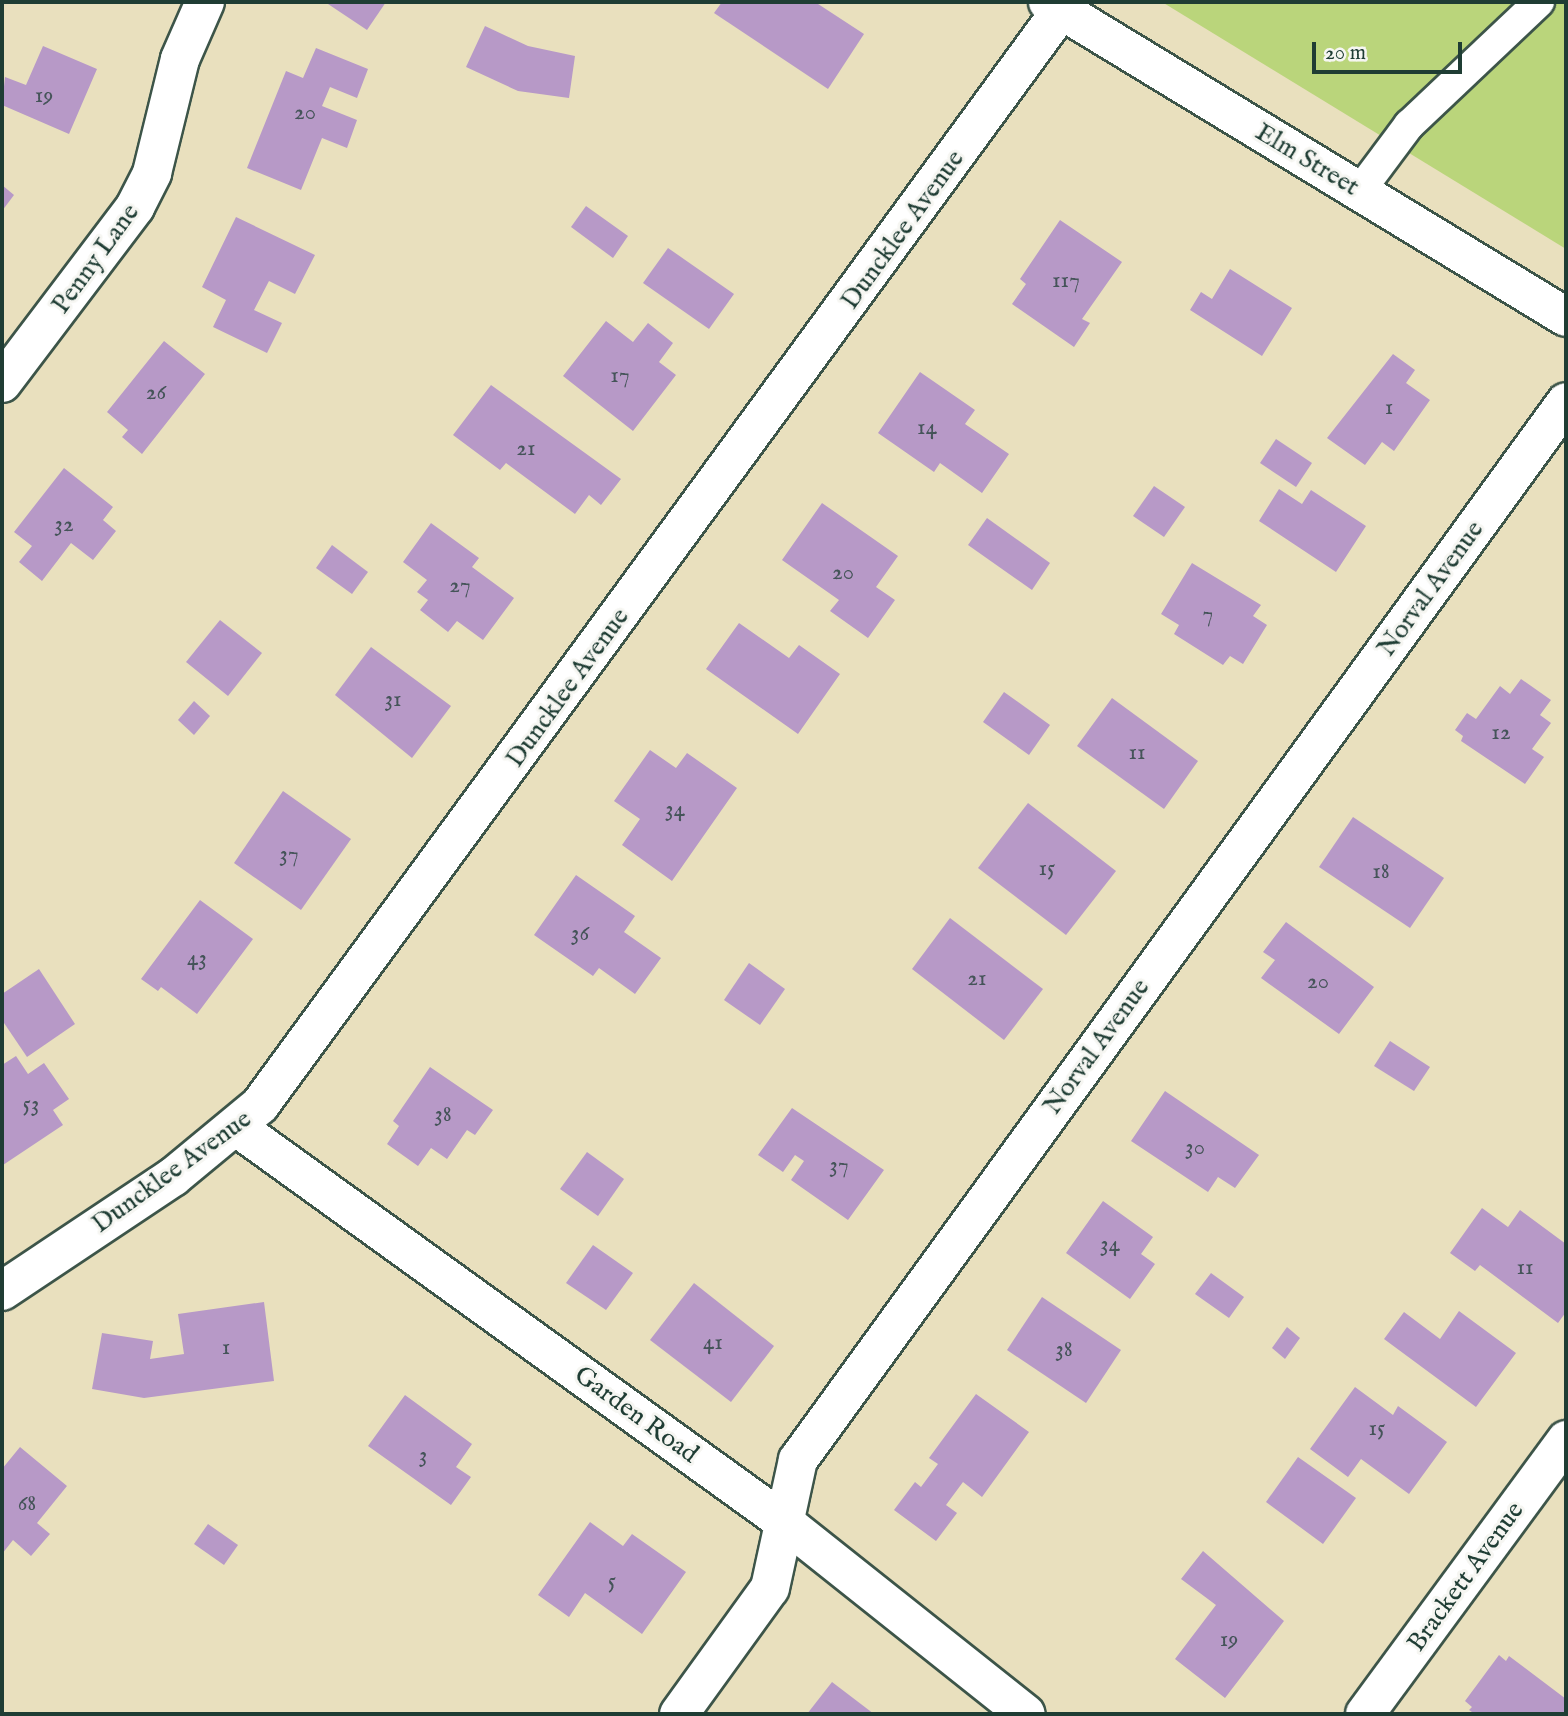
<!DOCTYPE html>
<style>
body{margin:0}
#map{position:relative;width:1568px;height:1716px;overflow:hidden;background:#e9e0be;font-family:"IM FELL English",serif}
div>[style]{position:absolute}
.green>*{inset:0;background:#bad57b}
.building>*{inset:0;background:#b799c7}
.roads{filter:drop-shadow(2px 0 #3d5549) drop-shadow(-2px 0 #3d5549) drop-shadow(0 2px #3d5549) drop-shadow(0 -2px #3d5549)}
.lane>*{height:30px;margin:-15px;padding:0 15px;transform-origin:15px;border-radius:15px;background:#fff}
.street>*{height:38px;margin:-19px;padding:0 19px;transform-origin:19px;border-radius:19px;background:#fff}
.primary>*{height:38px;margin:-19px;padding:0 19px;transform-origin:19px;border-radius:19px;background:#fff}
span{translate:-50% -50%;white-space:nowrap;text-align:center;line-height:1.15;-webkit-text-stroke:6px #f6f6f2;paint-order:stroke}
.number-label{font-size:23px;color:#455459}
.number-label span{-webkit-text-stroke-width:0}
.street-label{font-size:26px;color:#1f3d34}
.frame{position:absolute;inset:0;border:4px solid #1f3d34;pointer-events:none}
.scale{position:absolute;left:1312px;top:42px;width:150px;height:32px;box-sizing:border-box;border:4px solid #1f3d34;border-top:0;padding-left:9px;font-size:21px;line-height:24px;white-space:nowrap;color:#1f3d34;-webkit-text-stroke:5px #f6f6f2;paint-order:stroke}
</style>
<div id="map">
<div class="green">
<i style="clip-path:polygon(1162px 2px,1566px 2px,1566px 249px)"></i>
</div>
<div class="building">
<i style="clip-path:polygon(325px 2px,386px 2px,367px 30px)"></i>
<i style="clip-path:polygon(722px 2px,815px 2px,864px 34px,828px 89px,714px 13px)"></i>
<i style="clip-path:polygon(485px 26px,528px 46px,575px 56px,569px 98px,518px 91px,466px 67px)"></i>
<i style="clip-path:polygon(43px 46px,97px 69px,69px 134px,2px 105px,5px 77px,26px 85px)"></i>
<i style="clip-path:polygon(316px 48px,368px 69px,357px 98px,330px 87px,322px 106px,357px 120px,347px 148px,322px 138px,301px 190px,247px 168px,286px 71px,303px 78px)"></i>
<i style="clip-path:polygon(2px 185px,14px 195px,2px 211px)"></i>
<i style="clip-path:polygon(586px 206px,628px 236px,613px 258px,571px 227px)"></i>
<i style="clip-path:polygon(236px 217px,315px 255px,295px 294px,269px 281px,254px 310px,282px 323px,267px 353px,213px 327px,226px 300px,202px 287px)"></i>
<i style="clip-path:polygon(1060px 220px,1122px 262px,1082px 319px,1090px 323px,1074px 347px,1012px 304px,1026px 284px,1020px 279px)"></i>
<i style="clip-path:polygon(668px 248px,734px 294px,709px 329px,643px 283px)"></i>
<i style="clip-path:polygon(1230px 269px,1292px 308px,1262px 356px,1190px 310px,1201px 292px,1212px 299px)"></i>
<i style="clip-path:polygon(606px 321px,633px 342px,648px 323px,673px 343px,659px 362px,676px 375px,633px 431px,563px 376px)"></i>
<i style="clip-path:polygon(164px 341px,205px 374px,142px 454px,122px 437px,128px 430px,107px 412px)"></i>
<i style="clip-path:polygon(1393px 354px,1415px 370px,1406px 383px,1430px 400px,1394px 451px,1382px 442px,1365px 465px,1327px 438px)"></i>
<i style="clip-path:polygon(920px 372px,975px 410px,965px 424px,1009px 454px,982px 493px,940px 463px,934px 472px,878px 433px)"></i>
<i style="clip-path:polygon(491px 385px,621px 479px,601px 505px,589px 495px,575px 514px,506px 463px,500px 470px,453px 435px)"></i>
<i style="clip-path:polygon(1276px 439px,1312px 463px,1296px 487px,1260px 463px)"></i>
<i style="clip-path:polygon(64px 468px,113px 507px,103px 520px,116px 531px,93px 560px,71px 543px,42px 581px,19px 562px,32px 546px,14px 532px)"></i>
<i style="clip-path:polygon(1154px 486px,1185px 507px,1164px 537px,1133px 516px)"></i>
<i style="clip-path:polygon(1279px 489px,1302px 504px,1311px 490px,1366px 526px,1336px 572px,1259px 521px)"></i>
<i style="clip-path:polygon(822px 503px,898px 556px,876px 587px,895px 600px,868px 638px,830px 611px,839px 600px,782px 560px)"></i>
<i style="clip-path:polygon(987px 518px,1050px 563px,1032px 590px,968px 545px)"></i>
<i style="clip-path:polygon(431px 523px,479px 558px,472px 567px,514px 598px,483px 640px,457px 621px,448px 632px,420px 610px,428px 600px,417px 592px,427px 580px,403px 562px)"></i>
<i style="clip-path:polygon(332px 545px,368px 572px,352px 594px,316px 568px)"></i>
<i style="clip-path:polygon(1192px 563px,1261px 605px,1253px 616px,1267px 625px,1243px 664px,1230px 656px,1223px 665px,1174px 634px,1179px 625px,1161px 614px)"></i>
<i style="clip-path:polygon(220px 620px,262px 653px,228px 696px,186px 662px)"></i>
<i style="clip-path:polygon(739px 623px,789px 658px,799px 645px,840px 674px,798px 734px,706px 669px)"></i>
<i style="clip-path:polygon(371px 647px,451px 706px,412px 758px,335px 695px)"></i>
<i style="clip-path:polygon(1521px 679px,1551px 700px,1540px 715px,1551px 723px,1532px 749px,1544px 757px,1525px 784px,1461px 741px,1463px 736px,1455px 730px,1467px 713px,1476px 719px,1500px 686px,1510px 694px)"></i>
<i style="clip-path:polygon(1004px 692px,1050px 725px,1029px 755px,983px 722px)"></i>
<i style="clip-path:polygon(1112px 698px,1198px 761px,1164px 809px,1077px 746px)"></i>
<i style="clip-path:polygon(194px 701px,210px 716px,194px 735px,178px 720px)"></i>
<i style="clip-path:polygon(650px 750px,676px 768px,687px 753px,737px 788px,672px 881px,622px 845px,640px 819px,614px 801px)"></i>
<i style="clip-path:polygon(283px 791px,351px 839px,301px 910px,234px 863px)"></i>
<i style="clip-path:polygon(1028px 803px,1116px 871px,1066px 935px,978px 868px)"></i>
<i style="clip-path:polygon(1353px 817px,1444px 878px,1410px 928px,1319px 867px)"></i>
<i style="clip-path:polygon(576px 875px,635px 916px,624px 932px,661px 958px,635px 994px,599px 968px,593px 976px,534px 935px)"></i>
<i style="clip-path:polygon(200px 900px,253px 939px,197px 1014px,161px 987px,158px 991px,141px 979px)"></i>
<i style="clip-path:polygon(950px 918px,1043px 989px,1004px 1040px,912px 969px)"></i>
<i style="clip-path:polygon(1286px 922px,1374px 987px,1339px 1034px,1261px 978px,1275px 960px,1263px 952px)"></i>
<i style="clip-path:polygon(749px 963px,785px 989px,760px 1025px,724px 1000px)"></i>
<i style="clip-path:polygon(39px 969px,75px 1024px,27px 1057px,2px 1020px,2px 994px)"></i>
<i style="clip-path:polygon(1390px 1041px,1430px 1067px,1414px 1091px,1374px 1066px)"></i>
<i style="clip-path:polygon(16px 1056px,28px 1074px,44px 1063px,69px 1099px,53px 1110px,63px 1125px,3px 1165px,2px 1065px)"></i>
<i style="clip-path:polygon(430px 1067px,493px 1110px,475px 1135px,467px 1130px,447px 1159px,431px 1148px,418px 1166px,387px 1144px,399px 1126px,393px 1121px)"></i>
<i style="clip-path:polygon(1165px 1091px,1259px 1155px,1235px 1188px,1218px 1177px,1208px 1192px,1131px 1141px)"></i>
<i style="clip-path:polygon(792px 1108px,884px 1170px,848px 1220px,791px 1180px,804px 1161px,795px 1155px,783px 1172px,758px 1155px)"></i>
<i style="clip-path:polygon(587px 1152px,624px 1179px,598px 1216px,560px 1189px)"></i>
<i style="clip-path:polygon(1103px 1201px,1153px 1237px,1141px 1254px,1155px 1264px,1130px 1299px,1066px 1253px)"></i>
<i style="clip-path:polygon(1482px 1208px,1508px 1227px,1520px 1210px,1566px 1244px,1566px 1312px,1558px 1323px,1480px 1265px,1475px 1271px,1450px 1253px)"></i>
<i style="clip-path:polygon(593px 1245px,633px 1273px,606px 1310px,566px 1283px)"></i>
<i style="clip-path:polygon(1211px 1273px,1244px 1297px,1229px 1318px,1195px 1294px)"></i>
<i style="clip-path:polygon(694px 1283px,774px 1346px,731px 1402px,650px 1340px)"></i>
<i style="clip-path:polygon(1042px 1297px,1121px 1350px,1086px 1403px,1007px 1350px)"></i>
<i style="clip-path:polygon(264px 1302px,274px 1381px,144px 1398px,92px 1389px,102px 1333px,153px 1341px,150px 1359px,184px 1354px,178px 1314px)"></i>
<i style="clip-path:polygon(1459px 1311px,1516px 1353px,1476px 1407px,1384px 1339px,1404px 1312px,1440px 1339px)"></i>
<i style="clip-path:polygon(1287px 1327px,1300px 1338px,1285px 1359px,1272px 1348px)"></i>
<i style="clip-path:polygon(1355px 1387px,1393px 1415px,1398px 1406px,1447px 1442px,1409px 1494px,1361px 1459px,1348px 1477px,1310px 1449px)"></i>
<i style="clip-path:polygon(976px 1394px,1029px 1432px,982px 1497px,963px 1482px,946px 1505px,957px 1513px,936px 1541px,894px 1510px,915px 1482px,921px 1487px,938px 1464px,929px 1458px)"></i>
<i style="clip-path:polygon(405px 1395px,472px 1444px,456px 1467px,471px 1477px,451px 1505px,368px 1446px)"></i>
<i style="clip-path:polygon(20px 1447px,67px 1486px,37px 1523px,50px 1534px,31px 1556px,13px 1540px,2px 1554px,2px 1469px)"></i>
<i style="clip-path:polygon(1298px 1457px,1356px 1498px,1323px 1544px,1266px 1502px)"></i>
<i style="clip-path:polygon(590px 1522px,623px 1546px,632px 1534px,686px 1572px,642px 1634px,585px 1593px,569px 1617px,538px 1595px)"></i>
<i style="clip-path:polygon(208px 1524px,238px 1545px,224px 1565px,194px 1544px)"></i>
<i style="clip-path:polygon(1203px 1551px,1284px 1621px,1225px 1698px,1175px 1659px,1216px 1605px,1181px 1579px)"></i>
<i style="clip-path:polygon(1499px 1655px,1506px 1661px,1509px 1656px,1566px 1699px,1566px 1714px,1475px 1714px,1469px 1710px,1472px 1707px,1465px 1701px)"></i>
<i style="clip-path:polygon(832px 1682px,874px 1714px,807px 1714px)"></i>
</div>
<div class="roads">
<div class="lane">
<i style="left:1359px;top:192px;width:84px;rotate:-53.3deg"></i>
<i style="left:1409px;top:125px;width:179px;rotate:-43.4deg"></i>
</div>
<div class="street">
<i style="left:2px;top:383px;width:221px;rotate:-52.9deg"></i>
<i style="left:135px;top:207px;width:38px;rotate:-63deg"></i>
<i style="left:152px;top:173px;width:117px;rotate:-76.2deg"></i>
<i style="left:180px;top:59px;width:62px;rotate:-66.3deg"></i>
<i style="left:238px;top:1128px;width:672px;rotate:35.8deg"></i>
<i style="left:783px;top:1521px;width:310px;rotate:38.5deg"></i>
<i style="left:2px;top:1291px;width:206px;rotate:-33.7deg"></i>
<i style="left:173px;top:1177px;width:113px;rotate:-39.6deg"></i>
<i style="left:260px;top:1105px;width:1357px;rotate:-53.81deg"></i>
<i style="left:679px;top:1714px;width:155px;rotate:-54.2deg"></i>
<i style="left:770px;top:1588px;width:131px;rotate:-77.7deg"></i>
<i style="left:798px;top:1460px;width:1307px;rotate:-54.02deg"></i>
<i style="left:1365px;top:1714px;width:340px;rotate:-53.7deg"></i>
</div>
<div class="primary">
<i style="left:1048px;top:2px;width:606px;rotate:31.3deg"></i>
</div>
</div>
<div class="number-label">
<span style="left:44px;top:96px">19</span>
<span style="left:305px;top:113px">20</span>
<span style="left:1066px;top:281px">117</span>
<span style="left:620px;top:376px">17</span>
<span style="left:156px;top:393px">26</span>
<span style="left:1389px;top:408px">1</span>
<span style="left:927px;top:428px">14</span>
<span style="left:526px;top:449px">21</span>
<span style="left:64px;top:525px">32</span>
<span style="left:843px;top:573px">20</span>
<span style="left:460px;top:586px">27</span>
<span style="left:1208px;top:615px">7</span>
<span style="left:393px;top:700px">31</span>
<span style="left:1501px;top:733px">12</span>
<span style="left:1137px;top:753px">11</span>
<span style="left:675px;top:810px">34</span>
<span style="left:289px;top:855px">37</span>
<span style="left:1047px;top:869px">15</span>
<span style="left:1381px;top:872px">18</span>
<span style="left:580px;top:934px">36</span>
<span style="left:197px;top:959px">43</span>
<span style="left:977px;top:979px">21</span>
<span style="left:1318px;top:982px">20</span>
<span style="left:31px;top:1105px">53</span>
<span style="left:443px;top:1115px">38</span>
<span style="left:1195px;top:1148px">30</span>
<span style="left:839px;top:1166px">37</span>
<span style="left:1110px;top:1245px">34</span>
<span style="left:1525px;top:1268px">11</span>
<span style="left:713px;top:1343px">41</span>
<span style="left:226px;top:1348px">1</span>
<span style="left:1064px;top:1350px">38</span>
<span style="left:1377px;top:1429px">15</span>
<span style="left:423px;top:1456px">3</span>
<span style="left:27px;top:1504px">68</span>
<span style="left:612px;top:1582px">5</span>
<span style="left:1229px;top:1640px">19</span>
</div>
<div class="street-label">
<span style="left:1307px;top:160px;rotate:31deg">Elm Street</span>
<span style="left:903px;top:230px;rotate:-54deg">Duncklee Avenue</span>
<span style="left:96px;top:259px;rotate:-54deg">Penny Lane</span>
<span style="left:1431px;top:589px;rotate:-54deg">Norval Avenue</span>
<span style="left:568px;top:688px;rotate:-54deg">Duncklee Avenue</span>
<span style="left:1097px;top:1047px;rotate:-54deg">Norval Avenue</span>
<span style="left:172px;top:1172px;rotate:-36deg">Duncklee Avenue</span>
<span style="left:636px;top:1415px;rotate:36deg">Garden Road</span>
<span style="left:1466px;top:1577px;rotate:-54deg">Brackett Avenue</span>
</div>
<div class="frame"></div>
<div class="scale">20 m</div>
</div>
